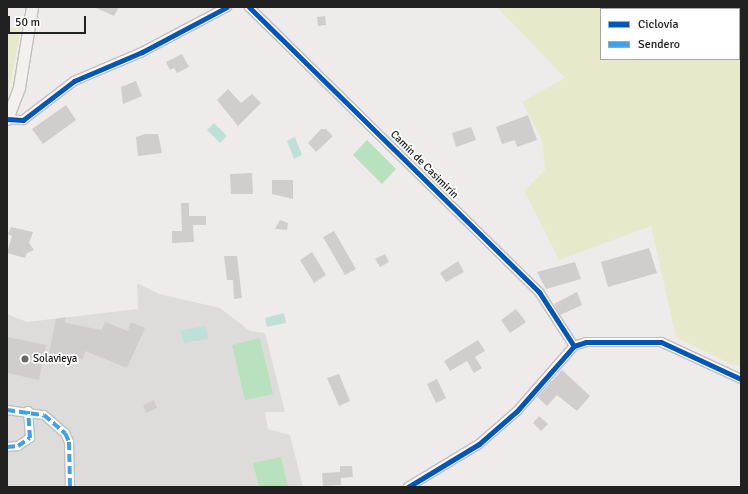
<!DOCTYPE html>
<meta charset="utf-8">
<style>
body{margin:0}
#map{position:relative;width:748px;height:494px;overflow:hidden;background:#efebea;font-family:Signika,sans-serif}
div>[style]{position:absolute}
.religious>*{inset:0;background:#dddcdb}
.grass>*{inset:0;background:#e8e9cb}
.pitch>*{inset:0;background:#b8e2bd}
.water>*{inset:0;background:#bfe0d8}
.building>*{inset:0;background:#d2cdcd}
.roads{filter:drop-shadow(1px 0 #c1bfbf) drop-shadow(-1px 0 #c1bfbf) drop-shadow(0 1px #c1bfbf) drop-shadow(0 -1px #c1bfbf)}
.street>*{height:8px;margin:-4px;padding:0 4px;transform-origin:4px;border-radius:4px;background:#fdfcfc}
.secondary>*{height:11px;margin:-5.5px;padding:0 5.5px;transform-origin:5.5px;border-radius:5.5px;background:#f3f0ed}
.quiet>*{height:4px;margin-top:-2px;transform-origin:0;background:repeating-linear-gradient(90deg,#3ea2ea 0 8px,transparent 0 12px)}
.cycleway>*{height:5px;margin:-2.5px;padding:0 2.5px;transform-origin:2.5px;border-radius:2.5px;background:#0057b8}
.dots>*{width:11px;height:11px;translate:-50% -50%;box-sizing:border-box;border:2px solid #fff;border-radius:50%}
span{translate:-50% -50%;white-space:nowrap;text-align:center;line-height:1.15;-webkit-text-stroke:3.5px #fff;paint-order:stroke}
.street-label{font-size:11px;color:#212121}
.poi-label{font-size:11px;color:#212121}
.left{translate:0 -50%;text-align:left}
.frame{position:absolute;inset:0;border:8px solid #212121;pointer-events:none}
.legend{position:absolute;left:600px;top:8px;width:140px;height:52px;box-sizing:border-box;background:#fff;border:1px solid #a6a6a6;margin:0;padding:5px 7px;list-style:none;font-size:12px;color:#212121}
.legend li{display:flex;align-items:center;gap:8px;height:20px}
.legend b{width:20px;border:1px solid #a6a6a6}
.scale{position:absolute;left:8px;top:16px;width:78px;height:18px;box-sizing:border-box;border:2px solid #212121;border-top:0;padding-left:5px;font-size:12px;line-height:14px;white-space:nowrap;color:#212121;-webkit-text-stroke:3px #fff;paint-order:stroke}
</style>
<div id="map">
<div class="religious">
<i style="clip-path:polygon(137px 283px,159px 294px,220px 308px,250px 331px,265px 333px,285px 412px,265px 412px,268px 429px,290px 435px,303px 487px,7px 487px,7px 314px,27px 322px,138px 309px)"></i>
</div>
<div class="grass">
<i style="clip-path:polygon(evenodd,497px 7px,741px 7px,741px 365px,733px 365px,676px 337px,651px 226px,559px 260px,524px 191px,545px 170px,542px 140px,522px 102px,565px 78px,497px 7px,601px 9px,739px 9px,739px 59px,601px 59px,601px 9px)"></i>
<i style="clip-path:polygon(7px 28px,21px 29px,7px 98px)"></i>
</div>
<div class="pitch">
<i style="clip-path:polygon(367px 140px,396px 169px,382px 184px,353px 155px)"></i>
<i style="clip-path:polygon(260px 338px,273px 394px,245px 400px,232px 345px)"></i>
<i style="clip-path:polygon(281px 457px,288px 487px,259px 487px,253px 463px)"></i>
</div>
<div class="water">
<i style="clip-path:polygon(214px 123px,227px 136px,220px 143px,207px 130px)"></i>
<i style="clip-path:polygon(295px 137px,302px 155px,294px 159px,287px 141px)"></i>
<i style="clip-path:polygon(284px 313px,286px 323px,267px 327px,265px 318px)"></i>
<i style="clip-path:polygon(206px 326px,208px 339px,183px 343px,181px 330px)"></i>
</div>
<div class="building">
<i style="clip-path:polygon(94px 7px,119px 7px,114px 16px)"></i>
<i style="clip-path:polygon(325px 16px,326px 25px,318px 26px,317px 17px)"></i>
<i style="clip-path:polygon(182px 54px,189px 67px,177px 73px,174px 68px,170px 70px,166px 62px)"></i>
<i style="clip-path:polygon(136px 81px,142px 96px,123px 104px,121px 87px)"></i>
<i style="clip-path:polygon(228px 89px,241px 103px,252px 94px,261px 103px,238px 126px,217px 100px)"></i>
<i style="clip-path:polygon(66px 105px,76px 120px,43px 144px,32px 129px)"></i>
<i style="clip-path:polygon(528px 115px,537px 140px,517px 147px,515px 140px,502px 144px,496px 127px)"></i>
<i style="clip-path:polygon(471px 127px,476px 140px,456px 147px,452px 133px)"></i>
<i style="clip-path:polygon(321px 129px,326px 129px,333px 136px,316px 152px,308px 143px)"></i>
<i style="clip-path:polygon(145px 134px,158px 134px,162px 153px,138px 156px,136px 137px)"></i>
<i style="clip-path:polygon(252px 173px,253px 194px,231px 194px,230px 174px)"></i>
<i style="clip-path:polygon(272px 180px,293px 180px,293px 199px,272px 194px)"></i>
<i style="clip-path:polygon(181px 203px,189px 203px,189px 216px,206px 216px,206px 225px,193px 225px,194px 242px,172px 243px,172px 231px,182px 231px)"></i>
<i style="clip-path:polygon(280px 220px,288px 223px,287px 230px,275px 229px)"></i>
<i style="clip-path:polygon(11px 227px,33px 232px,29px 243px,34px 250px,27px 253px,25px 258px,7px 253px,12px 236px,8px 234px)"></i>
<i style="clip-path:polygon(334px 231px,356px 269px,345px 275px,323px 237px)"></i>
<i style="clip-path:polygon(649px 248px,657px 273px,608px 287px,601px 262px)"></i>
<i style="clip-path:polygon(312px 252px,326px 275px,314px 283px,300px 260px)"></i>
<i style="clip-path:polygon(385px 254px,389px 262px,380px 267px,375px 259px)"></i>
<i style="clip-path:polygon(224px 256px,237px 256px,242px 298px,234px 299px,233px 280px,227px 280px)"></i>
<i style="clip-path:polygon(458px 261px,464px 272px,446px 282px,440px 273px)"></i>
<i style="clip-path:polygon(575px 262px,581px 279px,546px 289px,537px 272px)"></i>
<i style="clip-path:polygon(577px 292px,582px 305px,560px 315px,554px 304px)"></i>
<i style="clip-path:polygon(516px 309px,526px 322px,510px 333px,501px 320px)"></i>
<i style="clip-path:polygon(66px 317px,65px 323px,102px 330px,105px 322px,128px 331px,131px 322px,145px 328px,127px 368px,85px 351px,83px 359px,49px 353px,56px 319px)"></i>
<i style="clip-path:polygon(8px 337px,46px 345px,39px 380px,7px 373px)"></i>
<i style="clip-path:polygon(478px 340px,485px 351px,475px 357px,482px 368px,474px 373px,467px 361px,450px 371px,444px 361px)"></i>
<i style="clip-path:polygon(562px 370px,590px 396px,577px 411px,557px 395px,547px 406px,537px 397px)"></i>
<i style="clip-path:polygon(339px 374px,350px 401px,339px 406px,327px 378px)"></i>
<i style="clip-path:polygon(437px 379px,446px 398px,436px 403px,427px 384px)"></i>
<i style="clip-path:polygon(154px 400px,157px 408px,146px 413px,143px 405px)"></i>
<i style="clip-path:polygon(539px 416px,548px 424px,541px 431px,533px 423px)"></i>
<i style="clip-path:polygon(340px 466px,352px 466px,353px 477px,341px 478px,341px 485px,323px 486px,322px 473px,340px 472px)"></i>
</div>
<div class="roads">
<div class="street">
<i style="left:249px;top:7px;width:407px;rotate:44.5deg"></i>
<i style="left:539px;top:292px;width:64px;rotate:57.1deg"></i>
<i style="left:7px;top:119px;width:16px;rotate:4deg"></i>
<i style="left:23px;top:120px;width:64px;rotate:-37.4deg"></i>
<i style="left:74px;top:81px;width:74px;rotate:-23.1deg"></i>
<i style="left:142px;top:52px;width:96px;rotate:-27.9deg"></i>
<i style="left:7px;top:410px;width:37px;rotate:8deg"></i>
<i style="left:44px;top:415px;width:28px;rotate:41deg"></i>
<i style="left:65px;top:433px;width:10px;rotate:66deg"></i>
<i style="left:69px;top:442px;width:45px;rotate:88.7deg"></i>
<i style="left:7px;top:447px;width:11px;rotate:-5deg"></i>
<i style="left:18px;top:446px;width:14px;rotate:-34deg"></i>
<i style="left:30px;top:438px;width:27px;rotate:-94deg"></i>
<i style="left:408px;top:487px;width:83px;rotate:-31.2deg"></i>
<i style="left:479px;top:444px;width:50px;rotate:-41deg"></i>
<i style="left:517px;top:411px;width:86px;rotate:-48.8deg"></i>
<i style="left:574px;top:346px;width:13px;rotate:-18deg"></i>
<i style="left:586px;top:342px;width:75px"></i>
<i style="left:661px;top:342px;width:88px;rotate:24.8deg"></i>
</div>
<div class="secondary">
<i style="left:7px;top:119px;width:34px;rotate:-69deg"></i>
<i style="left:19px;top:87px;width:81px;rotate:-80.8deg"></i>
</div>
</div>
<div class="quiet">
<i style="left:7px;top:410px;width:37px;rotate:8deg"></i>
<i style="left:44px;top:415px;width:28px;rotate:41deg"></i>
<i style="left:65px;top:433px;width:10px;rotate:66deg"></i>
<i style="left:69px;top:442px;width:45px;rotate:88.7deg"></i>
<i style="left:7px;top:447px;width:11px;rotate:-5deg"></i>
<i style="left:18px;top:446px;width:14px;rotate:-34deg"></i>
<i style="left:30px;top:438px;width:27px;rotate:-94deg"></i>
</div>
<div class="cycleway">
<i style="left:249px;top:7px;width:407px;rotate:44.5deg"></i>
<i style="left:539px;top:292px;width:64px;rotate:57.1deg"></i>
<i style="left:7px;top:119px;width:16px;rotate:4deg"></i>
<i style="left:23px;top:120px;width:64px;rotate:-37.4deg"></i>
<i style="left:74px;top:81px;width:74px;rotate:-23.1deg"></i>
<i style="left:142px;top:52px;width:96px;rotate:-27.9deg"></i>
<i style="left:408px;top:487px;width:83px;rotate:-31.2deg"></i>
<i style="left:479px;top:444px;width:50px;rotate:-41deg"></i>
<i style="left:517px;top:411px;width:86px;rotate:-48.8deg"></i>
<i style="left:574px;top:346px;width:13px;rotate:-18deg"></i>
<i style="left:586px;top:342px;width:75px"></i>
<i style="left:661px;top:342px;width:88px;rotate:24.8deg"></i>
</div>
<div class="dots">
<i style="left:25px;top:359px;background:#696867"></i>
</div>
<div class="street-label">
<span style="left:424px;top:165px;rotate:45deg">Camín de Casimirín</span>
</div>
<div class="poi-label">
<span class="left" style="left:33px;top:359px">Solavieya</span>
</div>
<div class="frame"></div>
<ul class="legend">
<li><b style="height:5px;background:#0057b8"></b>Ciclovía</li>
<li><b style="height:5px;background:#3ea2ea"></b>Sendero</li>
</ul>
<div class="scale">50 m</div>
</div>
